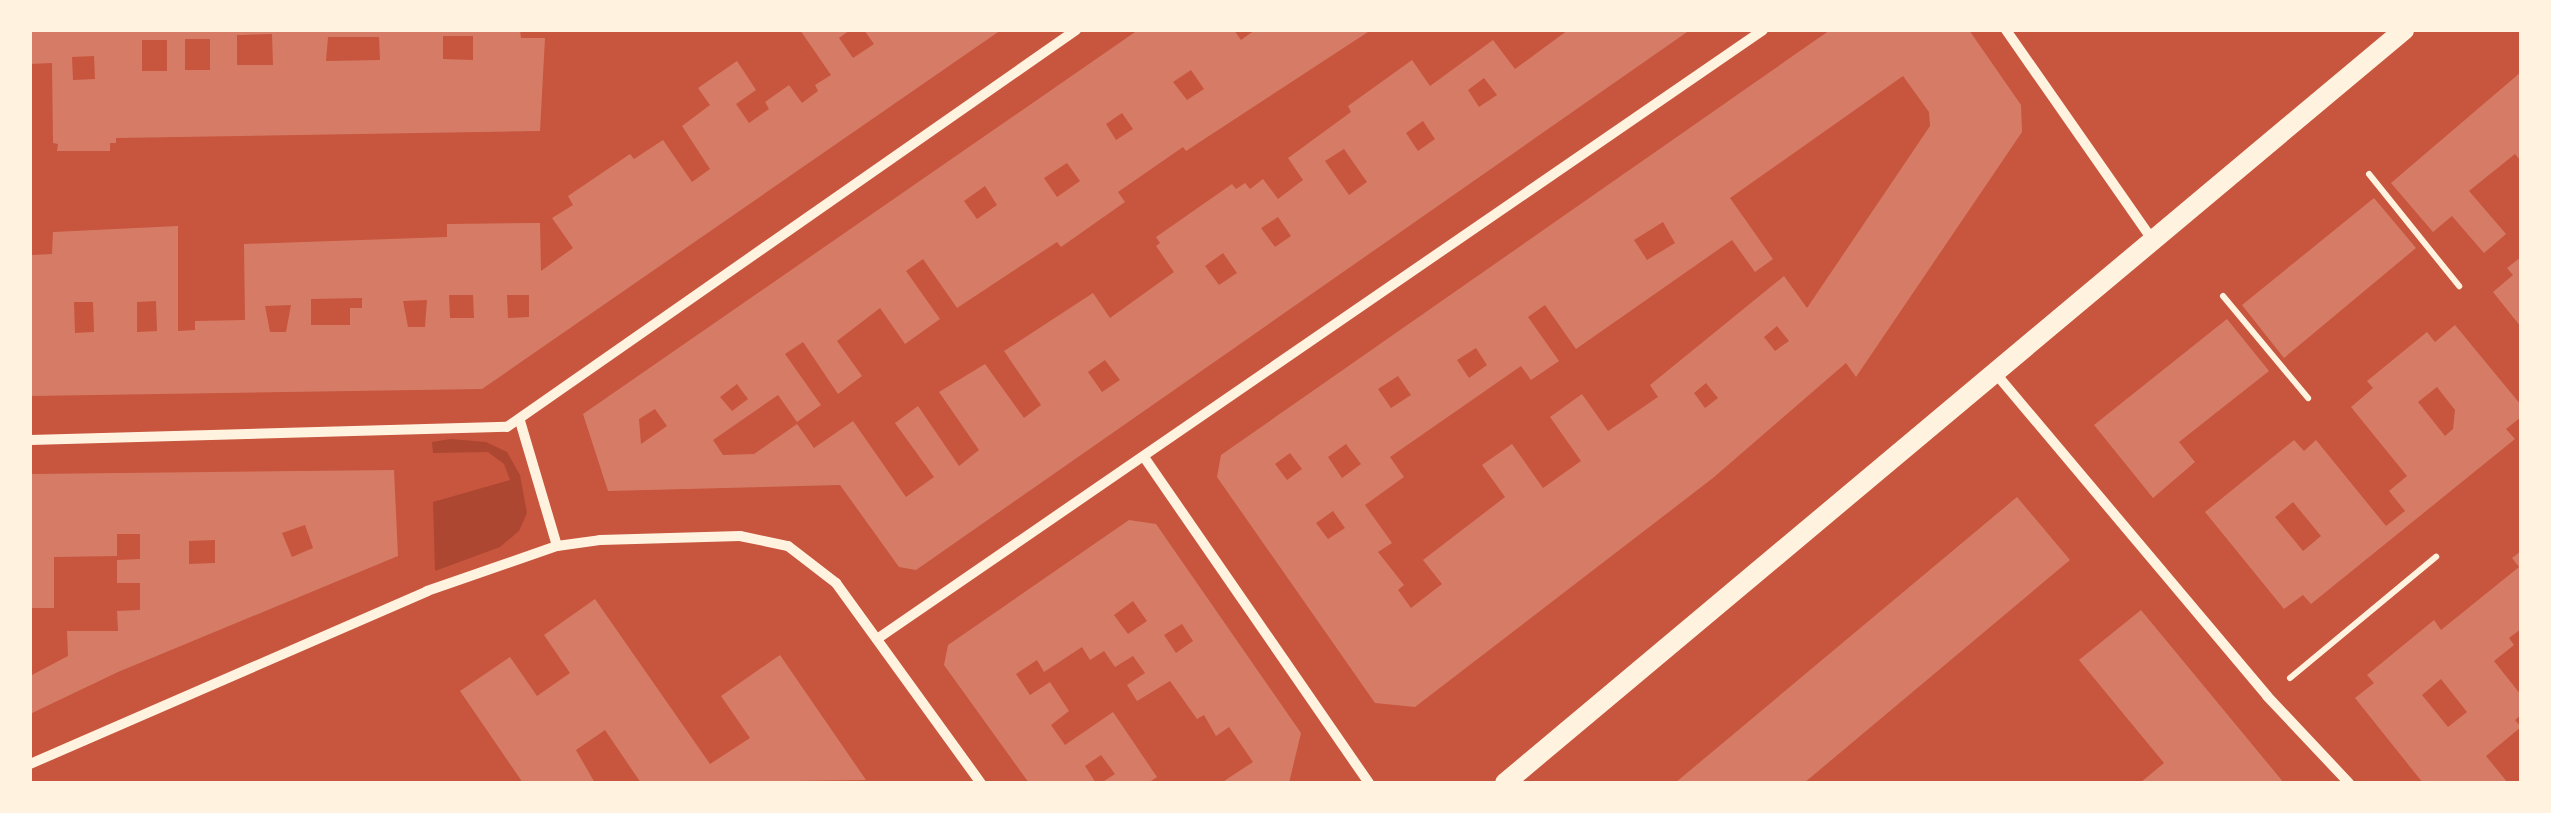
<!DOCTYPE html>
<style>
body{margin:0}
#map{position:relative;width:2551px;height:813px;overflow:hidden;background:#c8553d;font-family:"Exo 2",sans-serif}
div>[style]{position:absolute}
.green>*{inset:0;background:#ae4732}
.building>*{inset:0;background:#d67c66}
.path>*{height:6px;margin:-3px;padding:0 3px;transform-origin:3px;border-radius:3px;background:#fff3e0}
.minor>*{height:10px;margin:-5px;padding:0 5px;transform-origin:5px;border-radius:5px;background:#fff3e0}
.secondary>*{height:20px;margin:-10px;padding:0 10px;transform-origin:10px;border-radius:10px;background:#fff3e0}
span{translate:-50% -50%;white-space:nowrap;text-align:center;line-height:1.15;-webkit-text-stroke:8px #fff3e0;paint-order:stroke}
.frame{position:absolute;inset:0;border:32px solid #fff3e0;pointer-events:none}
</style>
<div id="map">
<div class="green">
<i style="clip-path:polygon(451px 439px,486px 442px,507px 452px,520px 475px,527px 513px,519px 531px,500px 547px,435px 571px,433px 502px,510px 480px,504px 464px,488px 452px,433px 453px,432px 442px)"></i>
</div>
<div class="building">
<i style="clip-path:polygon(evenodd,30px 30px,520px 30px,521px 38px,545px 38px,540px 131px,116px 138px,116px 143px,110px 143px,110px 151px,57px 151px,58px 144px,53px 143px,52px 63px,30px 64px,30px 30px,272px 34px,273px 65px,237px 65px,237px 35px,272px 34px,30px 30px,443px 36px,473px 36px,473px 60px,443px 59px,443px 36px,30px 30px,328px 37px,379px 37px,380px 60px,326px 61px,328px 37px,30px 30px,185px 39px,210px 39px,210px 70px,185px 70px,185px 39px,30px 30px,142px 40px,167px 40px,167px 71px,142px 71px,142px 40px,30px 30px,94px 56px,95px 79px,73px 80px,72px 57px,94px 56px)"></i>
<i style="clip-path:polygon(evenodd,800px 30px,850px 30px,839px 38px,853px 58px,874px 44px,864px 30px,1001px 30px,482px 389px,30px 396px,32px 255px,52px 254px,53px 232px,178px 226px,178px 331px,195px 330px,195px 321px,245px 320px,244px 244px,447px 237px,447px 224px,540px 223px,541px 271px,573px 248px,552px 218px,573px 205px,568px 196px,630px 154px,634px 159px,663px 140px,692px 182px,710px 169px,682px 126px,710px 105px,698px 88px,737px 61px,756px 90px,736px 104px,749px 123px,769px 109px,765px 102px,789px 85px,802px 103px,818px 91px,815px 85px,831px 75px,800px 30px,449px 295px,473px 295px,474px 318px,450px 318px,449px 295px,800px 30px,507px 295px,529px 295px,529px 317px,508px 318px,507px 295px,800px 30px,362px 298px,362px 308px,350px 308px,350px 325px,311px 325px,311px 299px,362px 298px,800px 30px,427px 300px,425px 327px,408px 327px,403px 301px,427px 300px,800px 30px,156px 301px,157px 331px,137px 332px,137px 302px,156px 301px,800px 30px,74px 302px,93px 302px,94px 332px,75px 333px,74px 302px,800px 30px,291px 305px,286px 332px,270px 332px,265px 306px,291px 305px)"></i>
<i style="clip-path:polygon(evenodd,1138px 30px,1234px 30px,1241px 40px,1255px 30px,1371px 30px,1186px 151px,1183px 147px,1118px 192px,1125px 202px,1061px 247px,1057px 242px,957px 308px,923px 259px,906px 271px,940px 319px,905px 344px,880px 308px,837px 341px,862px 376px,838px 394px,803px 342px,785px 354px,821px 405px,797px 422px,778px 395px,713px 440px,723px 455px,754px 454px,797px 424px,814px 448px,853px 421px,906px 497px,934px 477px,895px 423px,918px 406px,959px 466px,979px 450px,939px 392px,985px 364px,1024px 418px,1041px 405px,1004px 351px,1093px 293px,1110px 318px,1174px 272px,1156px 246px,1160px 243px,1156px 237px,1232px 184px,1236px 189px,1245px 183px,1250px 189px,1263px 179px,1278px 199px,1303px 180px,1288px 158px,1351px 112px,1348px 106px,1412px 60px,1430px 86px,1493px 40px,1515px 69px,1568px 30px,1690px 30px,916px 570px,899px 567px,840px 485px,608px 491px,583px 414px,1138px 30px,1191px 70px,1204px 89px,1187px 100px,1173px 82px,1191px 70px,1138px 30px,1484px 78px,1497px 95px,1479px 107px,1468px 90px,1484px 78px,1138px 30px,1122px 113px,1133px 129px,1116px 140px,1106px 124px,1122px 113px,1138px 30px,1423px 121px,1435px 139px,1418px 151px,1406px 133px,1423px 121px,1138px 30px,1344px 149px,1367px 182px,1349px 195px,1325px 161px,1344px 149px,1138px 30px,1067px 163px,1080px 181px,1057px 197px,1044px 178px,1067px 163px,1138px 30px,985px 186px,997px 205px,977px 219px,964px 201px,985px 186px,1138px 30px,1278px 217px,1291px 236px,1275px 247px,1261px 228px,1278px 217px,1138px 30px,1223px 253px,1237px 273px,1219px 285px,1205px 266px,1223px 253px,1138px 30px,1105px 360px,1120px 380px,1102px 392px,1088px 372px,1105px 360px,1138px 30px,737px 384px,748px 399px,732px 411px,720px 397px,737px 384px,1138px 30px,655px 409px,667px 426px,641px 444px,639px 419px,655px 409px)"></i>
<i style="clip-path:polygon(evenodd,1830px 30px,1969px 30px,2021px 105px,2022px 132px,1856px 377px,1846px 363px,1713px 478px,1415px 707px,1375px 703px,1217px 477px,1221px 455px,1830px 30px,1903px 76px,1929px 112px,1930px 126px,1807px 308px,1784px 276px,1650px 385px,1658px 397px,1608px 431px,1582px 394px,1550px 417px,1581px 461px,1543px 488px,1512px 444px,1482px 465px,1505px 497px,1423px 560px,1442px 584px,1411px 608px,1398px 590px,1404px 585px,1378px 552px,1392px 543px,1365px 505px,1404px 477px,1390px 457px,1521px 366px,1531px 380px,1559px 361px,1528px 317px,1545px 305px,1576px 349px,1732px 240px,1755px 272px,1773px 259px,1730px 198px,1903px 76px,1830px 30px,1663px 222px,1675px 243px,1647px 260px,1634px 240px,1663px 222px,1830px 30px,1777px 326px,1789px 341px,1775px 351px,1764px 337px,1777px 326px,1830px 30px,1476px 348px,1487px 365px,1469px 378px,1457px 360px,1476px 348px,1830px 30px,1398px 376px,1411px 395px,1391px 408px,1378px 389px,1398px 376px,1830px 30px,1706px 383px,1718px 398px,1705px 408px,1694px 393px,1706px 383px,1830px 30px,1346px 444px,1361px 464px,1342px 478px,1328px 457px,1346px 444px,1830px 30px,1290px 453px,1302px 469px,1287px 480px,1275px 464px,1290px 453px,1830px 30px,1333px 511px,1345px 528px,1328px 539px,1316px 523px,1333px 511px)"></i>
<i style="clip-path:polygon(2521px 72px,2521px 161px,2515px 154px,2469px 191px,2506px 234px,2484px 253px,2452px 216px,2433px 232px,2391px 183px)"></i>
<i style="clip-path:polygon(2374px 198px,2416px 248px,2284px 358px,2242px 305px)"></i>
<i style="clip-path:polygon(2521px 257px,2521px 327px,2493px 292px,2513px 275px,2507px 268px)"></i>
<i style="clip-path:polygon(2227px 319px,2269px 371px,2179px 442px,2195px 462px,2153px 498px,2094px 425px)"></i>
<i style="clip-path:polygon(evenodd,2455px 325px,2521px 405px,2521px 417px,2506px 429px,2515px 439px,2311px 604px,2303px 595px,2284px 609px,2205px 512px,2294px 440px,2304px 451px,2316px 440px,2386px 526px,2405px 511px,2389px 491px,2407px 476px,2351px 407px,2373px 388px,2367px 381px,2427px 332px,2435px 342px,2455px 325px,2437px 387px,2455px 410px,2453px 429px,2445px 436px,2418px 402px,2437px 387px,2455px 325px,2293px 502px,2321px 536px,2303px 551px,2275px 517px,2293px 502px)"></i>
<i style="clip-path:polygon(evenodd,394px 470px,398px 556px,118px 672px,30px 714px,30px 676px,68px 656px,67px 631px,118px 631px,117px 611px,140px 610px,140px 583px,117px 583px,117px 560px,140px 559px,140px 534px,117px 534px,117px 556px,54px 557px,54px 608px,30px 608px,30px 474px,394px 470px,305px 525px,313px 548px,292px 557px,282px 533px,305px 525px,394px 470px,215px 540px,215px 563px,189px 564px,189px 541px,215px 540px)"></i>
<i style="clip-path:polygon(2017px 497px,2070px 560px,1804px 783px,1675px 783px)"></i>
<i style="clip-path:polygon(evenodd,1129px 520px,1156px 524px,1301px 733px,1289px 783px,1221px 783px,1253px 762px,1229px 727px,1216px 736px,1204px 715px,1197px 719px,1170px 681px,1137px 701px,1127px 685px,1145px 673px,1133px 656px,1115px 667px,1104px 651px,1090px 660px,1082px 647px,1044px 672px,1037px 660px,1016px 674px,1030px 695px,1050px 682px,1069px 711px,1051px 725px,1065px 745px,1113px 712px,1157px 777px,1148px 783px,1101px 783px,1115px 774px,1101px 755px,1085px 766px,1096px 783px,1029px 783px,944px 665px,948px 645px,1129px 520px,1133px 601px,1147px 621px,1128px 634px,1114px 615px,1133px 601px,1129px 520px,1182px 624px,1193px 641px,1176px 653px,1164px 635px,1182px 624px)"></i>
<i style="clip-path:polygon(evenodd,2521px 551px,2521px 629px,2509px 638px,2514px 645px,2494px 661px,2521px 695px,2521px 715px,2515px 720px,2521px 727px,2486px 756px,2508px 783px,2423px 783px,2355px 698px,2374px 683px,2367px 675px,2434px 620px,2441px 630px,2519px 567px,2512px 558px,2521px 551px,2441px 679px,2467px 712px,2448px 727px,2422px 695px,2441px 679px)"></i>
<i style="clip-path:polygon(595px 599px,710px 764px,750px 738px,721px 696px,780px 655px,866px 780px,641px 783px,605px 730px,576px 750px,595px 783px,523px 783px,460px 691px,510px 657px,537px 696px,570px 673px,544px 635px)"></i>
<i style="clip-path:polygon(2141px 610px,2284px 783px,2140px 783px,2164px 763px,2079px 660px)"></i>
</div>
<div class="path">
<i style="left:2369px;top:174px;width:144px;rotate:51.2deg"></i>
<i style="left:2223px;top:296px;width:133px;rotate:50.2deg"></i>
<i style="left:2290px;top:678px;width:190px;rotate:-39.7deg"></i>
</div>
<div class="minor">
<i style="left:2006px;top:30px;width:259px;rotate:55.1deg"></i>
<i style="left:1997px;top:375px;width:419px;rotate:49.9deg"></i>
<i style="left:2267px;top:696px;width:120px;rotate:46.7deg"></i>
<i style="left:520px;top:421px;width:130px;rotate:73.5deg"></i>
<i style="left:30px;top:440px;width:477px;rotate:-1.6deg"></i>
<i style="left:507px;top:427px;width:694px;rotate:-34.9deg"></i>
<i style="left:1144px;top:457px;width:396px;rotate:55.4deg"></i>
<i style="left:877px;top:639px;width:1075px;rotate:-34.5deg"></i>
<i style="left:30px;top:764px;width:433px;rotate:-23.5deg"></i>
<i style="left:427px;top:591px;width:138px;rotate:-19.1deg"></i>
<i style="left:557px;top:546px;width:43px;rotate:-7.9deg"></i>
<i style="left:600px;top:540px;width:140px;rotate:-1.6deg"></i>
<i style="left:740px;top:536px;width:49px;rotate:11.8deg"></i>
<i style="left:788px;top:546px;width:61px;rotate:37.6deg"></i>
<i style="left:836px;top:583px;width:247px;rotate:54.1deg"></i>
</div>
<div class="secondary">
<i style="left:1505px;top:783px;width:1173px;rotate:-39.95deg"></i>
</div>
<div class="frame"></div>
</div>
